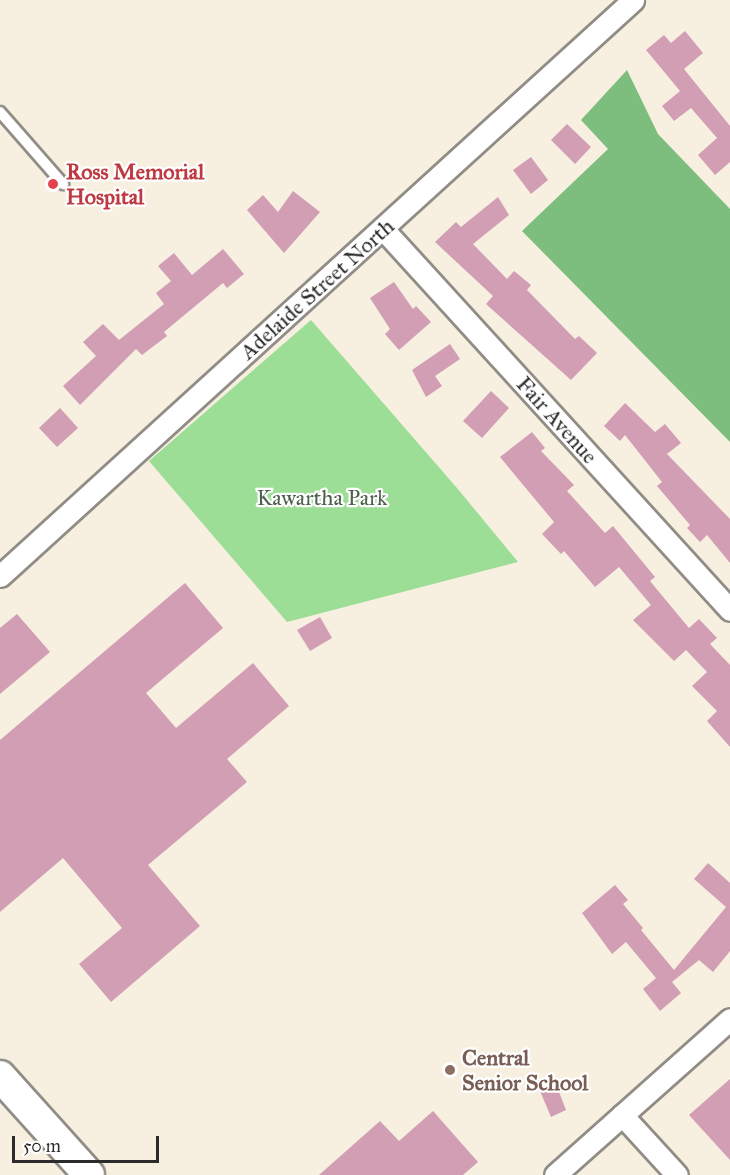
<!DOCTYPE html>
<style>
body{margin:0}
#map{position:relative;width:730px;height:1175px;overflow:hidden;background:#f7efe0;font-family:"IM FELL Great Primer",serif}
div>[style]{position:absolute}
.green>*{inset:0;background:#9cde95}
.forest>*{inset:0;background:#7dbd7e}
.building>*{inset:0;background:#d29eb4}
.roads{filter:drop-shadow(2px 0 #918d86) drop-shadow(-2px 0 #918d86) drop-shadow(0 2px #918d86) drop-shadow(0 -2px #918d86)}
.service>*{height:10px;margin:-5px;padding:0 5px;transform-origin:5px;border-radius:5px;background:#fff}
.minor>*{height:21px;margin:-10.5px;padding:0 10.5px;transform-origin:10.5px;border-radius:10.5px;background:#fff}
.secondary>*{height:30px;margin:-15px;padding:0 15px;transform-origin:15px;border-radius:15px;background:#fff}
.dots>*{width:16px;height:16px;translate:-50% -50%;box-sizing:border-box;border:3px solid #fff;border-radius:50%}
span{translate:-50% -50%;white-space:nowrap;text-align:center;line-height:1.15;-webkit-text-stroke:4.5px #fff;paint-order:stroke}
.health-label{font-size:22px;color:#be3a42;font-weight:700}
.left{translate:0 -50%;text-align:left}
.street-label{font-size:22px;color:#2b2b2b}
.park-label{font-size:22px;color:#4d614b}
.education-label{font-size:22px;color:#785e54;font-weight:700}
.scale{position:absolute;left:12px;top:1136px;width:147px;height:27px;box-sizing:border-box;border:3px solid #2b2b2b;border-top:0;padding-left:8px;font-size:18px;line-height:21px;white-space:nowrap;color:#2b2b2b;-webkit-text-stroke:4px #fff;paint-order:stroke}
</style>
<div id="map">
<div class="green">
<i style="clip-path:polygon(311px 320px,457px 488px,518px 562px,287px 622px,149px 461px)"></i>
</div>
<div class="forest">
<i style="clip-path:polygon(627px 70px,658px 134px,730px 209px,730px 442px,522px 231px,608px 149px,581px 120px)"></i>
</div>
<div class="building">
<i style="clip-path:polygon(685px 31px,703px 53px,684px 69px,730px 126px,730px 162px,715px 175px,698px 155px,717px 138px,691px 108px,674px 121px,662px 106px,680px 91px,646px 50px,664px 35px,671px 43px)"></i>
<i style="clip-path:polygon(567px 124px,591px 147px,575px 164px,551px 140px)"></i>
<i style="clip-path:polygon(531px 157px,548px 180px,531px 194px,513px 170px)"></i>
<i style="clip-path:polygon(293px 191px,320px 212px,284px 253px,247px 210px,263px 195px,278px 212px)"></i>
<i style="clip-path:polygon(498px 197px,509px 215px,473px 244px,507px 279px,514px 271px,531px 285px,527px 290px,575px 339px,579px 336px,597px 353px,571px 380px,486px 304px,493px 296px,435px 242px,456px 222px,461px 227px)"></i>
<i style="clip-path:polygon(223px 249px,244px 274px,227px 288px,223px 283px,164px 332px,167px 336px,142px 355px,136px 349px,80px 405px,63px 386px,96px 356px,83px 342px,103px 324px,119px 340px,164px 304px,156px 293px,171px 281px,158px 266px,174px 253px,192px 275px)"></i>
<i style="clip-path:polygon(394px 282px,413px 309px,416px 306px,431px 322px,399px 350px,385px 334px,390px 329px,370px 298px)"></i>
<i style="clip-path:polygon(450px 344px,460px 359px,435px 376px,442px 386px,426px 397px,412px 370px)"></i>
<i style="clip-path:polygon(491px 391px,509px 408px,482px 438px,463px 421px)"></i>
<i style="clip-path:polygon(625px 403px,655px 432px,665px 424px,681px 443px,667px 454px,730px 519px,730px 563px,707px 535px,700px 542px,687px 528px,690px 525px,657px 486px,662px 482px,625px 435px,620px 441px,604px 426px)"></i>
<i style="clip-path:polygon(60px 408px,78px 428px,57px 447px,39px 428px)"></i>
<i style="clip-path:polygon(532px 432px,545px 448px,541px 451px,574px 485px,567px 491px,605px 533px,613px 526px,655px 577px,650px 581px,689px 628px,699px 619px,717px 638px,710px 644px,730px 665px,730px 747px,707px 721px,717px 711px,692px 686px,707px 672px,686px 650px,674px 661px,633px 620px,651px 605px,619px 567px,595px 587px,564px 551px,561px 554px,542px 534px,554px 522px,500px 457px)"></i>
<i style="clip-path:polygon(185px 583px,223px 628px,146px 693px,176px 728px,253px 663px,289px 706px,227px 759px,247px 782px,148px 865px,200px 926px,111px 1002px,79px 964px,122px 928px,63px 858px,0 912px,0 740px)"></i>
<i style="clip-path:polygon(17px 614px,50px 652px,0 694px,0 628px)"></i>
<i style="clip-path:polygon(320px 617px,332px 638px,310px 651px,297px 630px)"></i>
<i style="clip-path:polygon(708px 863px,730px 883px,730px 951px,713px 972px,699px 960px,672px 982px,681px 993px,660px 1011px,643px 989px,656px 978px,626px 942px,612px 954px,582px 913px,615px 885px,628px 900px,623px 904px,643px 928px,641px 930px,674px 970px,726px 907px,694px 879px)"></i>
<i style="clip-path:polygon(730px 1079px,730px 1160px,689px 1115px)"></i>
<i style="clip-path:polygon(556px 1084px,566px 1110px,551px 1117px,540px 1091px)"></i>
<i style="clip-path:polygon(433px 1111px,478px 1162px,463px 1175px,319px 1175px,380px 1121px,399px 1141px)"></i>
</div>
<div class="roads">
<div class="service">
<i style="left:0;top:112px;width:96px;rotate:48.8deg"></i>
</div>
<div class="minor">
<i style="left:383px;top:229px;width:515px;rotate:47.67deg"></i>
<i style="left:0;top:576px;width:856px;rotate:-42.3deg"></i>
<i style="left:622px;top:1115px;width:81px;rotate:47.5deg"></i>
<i style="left:555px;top:1175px;width:234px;rotate:-41.7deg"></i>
</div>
<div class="secondary">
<i style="left:0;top:1076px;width:133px;rotate:48deg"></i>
</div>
</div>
<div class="dots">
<i style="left:53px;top:184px;background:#e0444e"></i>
<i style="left:450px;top:1070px;background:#8d6e63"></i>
</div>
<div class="health-label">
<span class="left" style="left:66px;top:184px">Ross Memorial<br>Hospital</span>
</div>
<div class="street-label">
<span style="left:317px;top:289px;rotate:-42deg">Adelaide Street North</span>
<span style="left:557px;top:420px;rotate:48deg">Fair Avenue</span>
</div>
<div class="park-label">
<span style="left:322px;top:498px">Kawartha Park</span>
</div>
<div class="education-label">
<span class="left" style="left:462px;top:1070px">Central<br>Senior School</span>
</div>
<div class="scale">50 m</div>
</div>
